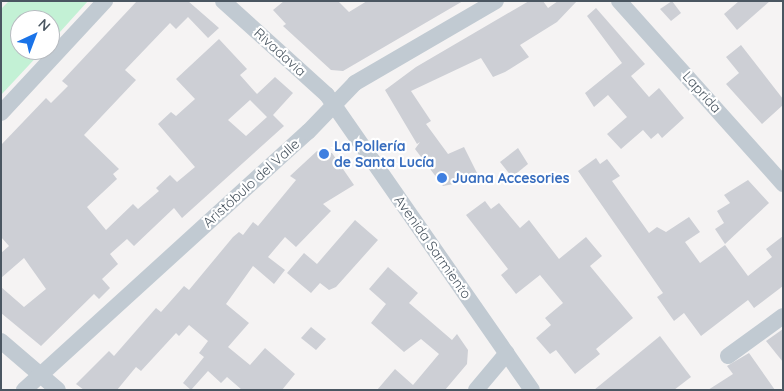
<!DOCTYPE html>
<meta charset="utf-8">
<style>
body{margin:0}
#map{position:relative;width:784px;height:391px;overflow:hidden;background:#f5f3f3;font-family:Quicksand,sans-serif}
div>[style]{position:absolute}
.green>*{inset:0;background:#c3f1d5}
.building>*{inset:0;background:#cdcfd5}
.minor>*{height:16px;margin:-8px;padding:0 8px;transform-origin:8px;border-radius:8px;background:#c1cad2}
.dots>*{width:14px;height:14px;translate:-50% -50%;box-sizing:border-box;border:2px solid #fff;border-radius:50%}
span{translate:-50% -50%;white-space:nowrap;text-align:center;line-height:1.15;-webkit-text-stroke:4.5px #fff;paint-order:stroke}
.street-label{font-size:14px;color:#4a5661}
.shop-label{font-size:14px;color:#366cbe;font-weight:700}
.left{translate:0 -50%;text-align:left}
.frame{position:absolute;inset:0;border:2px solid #4a5661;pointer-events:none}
.north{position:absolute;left:10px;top:10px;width:50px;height:50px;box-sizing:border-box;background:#fff;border:1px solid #b7bbc0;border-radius:50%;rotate:43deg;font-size:14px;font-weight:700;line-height:20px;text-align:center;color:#4a5661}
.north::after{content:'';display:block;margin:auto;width:18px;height:22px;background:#1a73e8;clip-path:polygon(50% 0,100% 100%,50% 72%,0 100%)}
</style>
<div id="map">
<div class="green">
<i style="clip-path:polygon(9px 1px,88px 1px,50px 43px,50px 20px,20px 20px,20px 50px,43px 50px,1px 95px,1px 9px)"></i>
</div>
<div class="building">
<i style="clip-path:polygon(evenodd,137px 1px,188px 1px,219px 28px,208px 38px,188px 17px,176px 29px,170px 23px,125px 70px,136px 80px,84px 135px,119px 169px,113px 174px,117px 179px,87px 207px,106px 230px,133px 204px,138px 209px,159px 191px,156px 188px,170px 175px,177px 182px,195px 167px,158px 124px,171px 112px,176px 116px,195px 99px,176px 79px,219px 39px,247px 69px,240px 75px,257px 94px,275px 77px,293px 93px,273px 115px,284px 126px,182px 218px,174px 208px,134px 246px,127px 239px,110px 254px,118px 264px,102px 279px,110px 288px,99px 299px,94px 294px,41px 346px,1px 313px,1px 287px,24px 307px,46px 289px,24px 258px,1px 278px,1px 253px,9px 246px,1px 237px,1px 145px,46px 98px,51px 103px,68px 86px,62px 81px,137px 1px,250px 100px,267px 117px,246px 136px,228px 120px,250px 100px)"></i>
<i style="clip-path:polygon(284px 1px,338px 1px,349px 12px,367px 1px,463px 1px,343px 71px,331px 70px,283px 26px,286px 24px,273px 10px)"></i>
<i style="clip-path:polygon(529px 1px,543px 1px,548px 8px,558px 1px,577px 1px,557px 22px,520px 45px,529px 57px,505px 72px,493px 77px,481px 58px,411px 91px,431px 121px,426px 124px,448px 154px,464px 147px,480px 179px,443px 186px,415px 149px,420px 142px,417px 144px,385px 90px,416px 67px)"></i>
<i style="clip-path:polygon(672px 1px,681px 13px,671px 21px,660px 9px)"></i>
<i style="clip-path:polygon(770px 1px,737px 30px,724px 14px,739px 1px)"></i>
<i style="clip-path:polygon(596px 8px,645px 64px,631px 76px,649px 97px,659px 88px,684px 118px,662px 138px,658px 133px,651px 139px,643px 130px,621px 149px,607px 134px,627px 117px,608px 95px,594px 107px,585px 93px,622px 63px,587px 16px)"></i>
<i style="clip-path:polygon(741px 45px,783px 99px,783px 105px,762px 124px,726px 84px,739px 73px,726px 57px)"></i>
<i style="clip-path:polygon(518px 148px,528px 164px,512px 177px,500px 162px)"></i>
<i style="clip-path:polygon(317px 151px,332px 153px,354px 185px,323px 204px,331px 211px,296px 247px,285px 237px,268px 257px,285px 270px,274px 284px,253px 266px,226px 304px,249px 323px,228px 347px,250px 365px,265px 348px,295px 374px,282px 390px,242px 390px,227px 377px,221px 383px,208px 371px,191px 390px,183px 383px,204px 357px,199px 353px,208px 341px,189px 325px,179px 336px,176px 333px,141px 371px,136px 367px,117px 390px,84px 390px,76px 384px,109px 351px,114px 356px,156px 308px,161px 312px,184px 286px,189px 290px,233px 237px,239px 232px,243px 235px,253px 222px,258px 226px,296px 180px,290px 176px)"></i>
<i style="clip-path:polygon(596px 158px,600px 164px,607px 159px,620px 176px,612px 181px,649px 233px,657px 227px,666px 232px,689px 217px,700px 232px,685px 242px,700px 263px,725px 245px,748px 276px,772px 257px,766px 249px,783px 236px,783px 286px,754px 308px,748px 300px,701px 336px,684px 313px,674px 321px,657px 297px,663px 293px,578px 171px)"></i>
<i style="clip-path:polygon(748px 180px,769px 203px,725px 244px,715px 229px,724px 223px,717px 211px,730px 203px,724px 195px)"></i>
<i style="clip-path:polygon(485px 201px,491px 209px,499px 203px,520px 228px,529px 220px,559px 259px,586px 237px,602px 256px,590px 266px,633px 318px,596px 349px,600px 354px,575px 374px,556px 350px,550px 354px,536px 338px,551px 325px,545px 318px,563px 303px,540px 275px,516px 294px,501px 275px,508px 269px,466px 215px)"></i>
<i style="clip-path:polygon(355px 220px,378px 240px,336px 287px,329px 290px,320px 283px,311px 293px,287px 273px,304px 253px,317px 264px)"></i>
<i style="clip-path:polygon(388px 267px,418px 293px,409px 303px,452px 340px,457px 334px,468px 350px,467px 364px,445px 390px,377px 390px,395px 369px,413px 385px,439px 354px,421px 339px,404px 352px,371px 323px,386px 304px,369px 289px)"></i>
<i style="clip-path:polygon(311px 327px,326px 339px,316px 350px,301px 338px)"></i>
<i style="clip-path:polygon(783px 329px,783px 362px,766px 341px)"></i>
<i style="clip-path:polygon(660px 336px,691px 377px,674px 390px,594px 390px)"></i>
<i style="clip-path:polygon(749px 353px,775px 390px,708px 390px,733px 374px,727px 366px)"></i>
</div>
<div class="minor">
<i style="left:223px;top:1px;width:140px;rotate:42.1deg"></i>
<i style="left:327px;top:95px;width:359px;rotate:55.2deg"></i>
<i style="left:619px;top:1px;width:246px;rotate:48.1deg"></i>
<i style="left:1px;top:113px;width:153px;rotate:-47.1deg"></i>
<i style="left:1px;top:341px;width:75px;rotate:40.7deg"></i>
<i style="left:728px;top:356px;width:68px;rotate:-36deg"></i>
<i style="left:24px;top:390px;width:384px;rotate:-42.3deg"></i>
<i style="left:308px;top:132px;width:68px;rotate:-46.2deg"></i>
<i style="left:355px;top:83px;width:163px;rotate:-30.2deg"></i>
<i style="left:476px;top:390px;width:48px;rotate:-50deg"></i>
</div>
<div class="dots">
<i style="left:324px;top:154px;background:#3f7fe0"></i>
<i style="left:442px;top:178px;background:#3f7fe0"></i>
</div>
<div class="street-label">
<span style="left:280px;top:52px;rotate:42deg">Rivadavia</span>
<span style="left:702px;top:92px;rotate:48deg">Laprida</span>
<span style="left:251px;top:183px;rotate:-42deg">Aristóbulo del Valle</span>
<span style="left:433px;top:247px;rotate:55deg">Avenida Sarmiento</span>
</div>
<div class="shop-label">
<span class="left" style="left:334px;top:154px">La Pollería<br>de Santa Lucía</span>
<span class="left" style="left:452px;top:178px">Juana Accesories</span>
</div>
<div class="frame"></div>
<div class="north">N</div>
</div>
